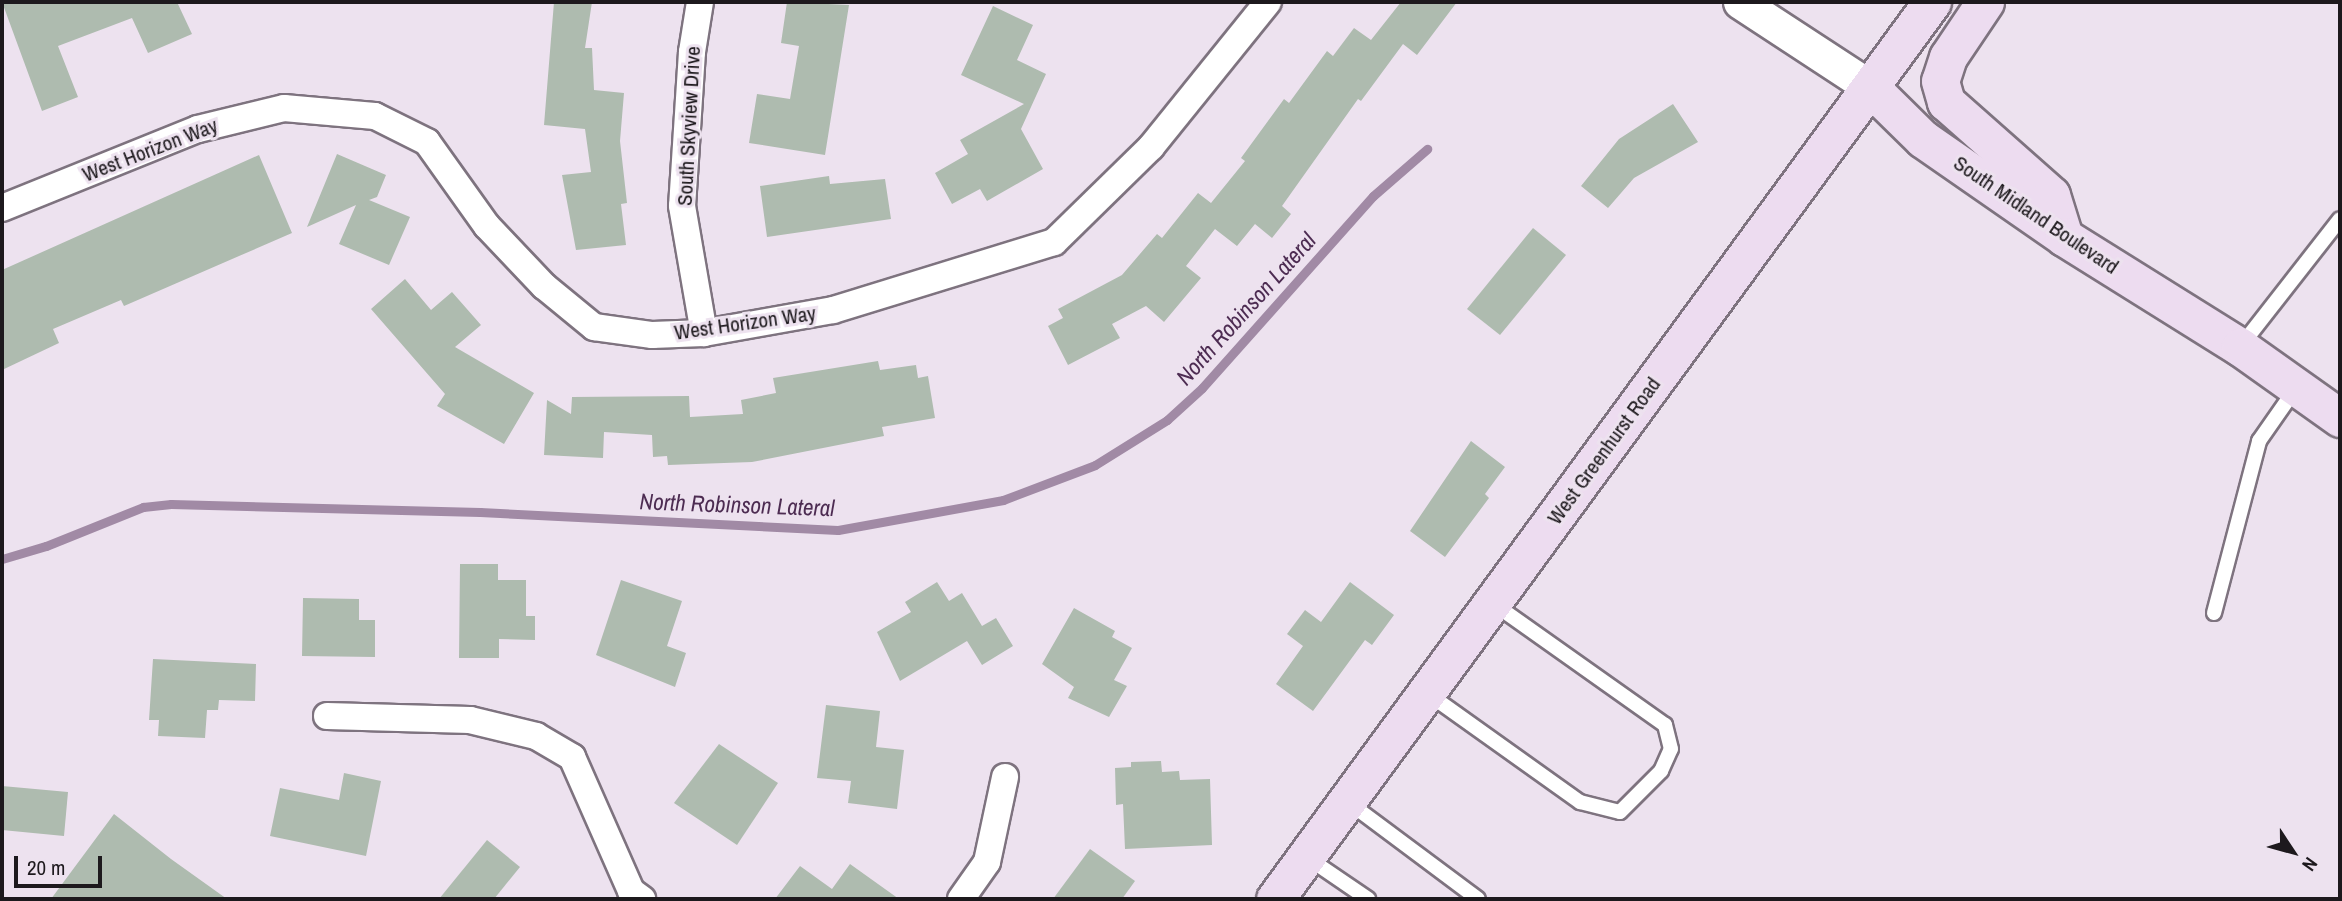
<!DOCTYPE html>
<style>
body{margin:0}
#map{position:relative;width:2342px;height:901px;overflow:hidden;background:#ede2ef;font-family:"Archivo Narrow",sans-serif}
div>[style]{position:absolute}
.stream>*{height:9px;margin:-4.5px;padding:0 4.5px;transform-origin:4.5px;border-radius:4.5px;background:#a18aa5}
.building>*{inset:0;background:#aebbaf}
.roads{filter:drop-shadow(2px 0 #7e737f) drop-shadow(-2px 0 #7e737f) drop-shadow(0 2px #7e737f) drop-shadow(0 -2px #7e737f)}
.service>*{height:14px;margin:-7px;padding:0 7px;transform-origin:7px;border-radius:7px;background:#fff}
.minor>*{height:26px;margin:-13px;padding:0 13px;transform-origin:13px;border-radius:13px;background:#fff}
.tertiary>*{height:33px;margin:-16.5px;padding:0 16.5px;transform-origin:16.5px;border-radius:16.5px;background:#fff}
.secondary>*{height:37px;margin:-18.5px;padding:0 18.5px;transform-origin:18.5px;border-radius:18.5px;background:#eddcf0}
span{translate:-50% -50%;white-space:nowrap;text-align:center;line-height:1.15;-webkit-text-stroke:6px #ede2ef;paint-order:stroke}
.street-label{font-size:21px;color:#1d191d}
.water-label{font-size:23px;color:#4d2c52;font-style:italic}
.frame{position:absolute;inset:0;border:4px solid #1d191d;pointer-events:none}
.north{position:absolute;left:2258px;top:817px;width:70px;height:70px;-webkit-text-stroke:5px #ede2ef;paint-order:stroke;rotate:126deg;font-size:19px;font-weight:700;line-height:28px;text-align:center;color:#1d191d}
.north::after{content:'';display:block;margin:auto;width:24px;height:32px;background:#1d191d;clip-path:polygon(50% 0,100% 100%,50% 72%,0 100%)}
.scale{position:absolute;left:14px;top:856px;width:88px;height:32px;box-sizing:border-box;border:4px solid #1d191d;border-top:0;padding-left:9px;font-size:21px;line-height:24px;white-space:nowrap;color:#1d191d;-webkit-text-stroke:5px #ede2ef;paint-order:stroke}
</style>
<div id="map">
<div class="stream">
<i style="left:2px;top:559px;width:46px;rotate:-16.5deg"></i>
<i style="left:46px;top:546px;width:105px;rotate:-21.9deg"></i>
<i style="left:143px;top:507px;width:28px;rotate:-6deg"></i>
<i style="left:171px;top:504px;width:309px;rotate:1.5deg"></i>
<i style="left:480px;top:512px;width:358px;rotate:2.9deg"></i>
<i style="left:838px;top:530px;width:168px;rotate:-10.3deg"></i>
<i style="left:1003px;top:500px;width:98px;rotate:-20.8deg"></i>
<i style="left:1095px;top:465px;width:85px;rotate:-32deg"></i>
<i style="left:1167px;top:420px;width:47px;rotate:-42.4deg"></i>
<i style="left:1202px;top:388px;width:257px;rotate:-48.3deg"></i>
<i style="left:1373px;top:196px;width:72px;rotate:-41deg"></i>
</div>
<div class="building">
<i style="clip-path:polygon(2px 2px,177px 2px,192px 34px,148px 53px,132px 18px,58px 46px,78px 97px,42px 111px)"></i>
<i style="clip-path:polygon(554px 2px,592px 2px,585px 48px,592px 48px,594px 90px,624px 93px,620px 141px,627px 203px,621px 204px,626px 245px,576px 250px,562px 175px,591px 172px,585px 129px,544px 125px)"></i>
<i style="clip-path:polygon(787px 2px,849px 5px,825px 155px,749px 143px,757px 94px,790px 99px,799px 46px,781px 43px)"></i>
<i style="clip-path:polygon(1401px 2px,1457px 2px,1417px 55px,1403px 44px,1361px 101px,1358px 99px,1282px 206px,1291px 214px,1272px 238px,1255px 224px,1237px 246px,1215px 229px,1186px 266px,1201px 278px,1164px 322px,1146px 306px,1112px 324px,1120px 338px,1068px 365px,1048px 326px,1063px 318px,1058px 309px,1122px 275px,1157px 234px,1162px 238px,1198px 193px,1211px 203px,1245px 161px,1241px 158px,1284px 99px,1289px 103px,1327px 51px,1333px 56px,1354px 28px,1371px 40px)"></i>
<i style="clip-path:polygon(993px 6px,1033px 25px,1017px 60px,1046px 74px,1021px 129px,1043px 169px,987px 201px,980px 189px,952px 204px,935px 173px,968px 154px,960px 140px,1024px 104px,961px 75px)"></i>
<i style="clip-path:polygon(1673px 104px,1698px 142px,1634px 178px,1608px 208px,1581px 186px,1619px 139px)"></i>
<i style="clip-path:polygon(337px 154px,386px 175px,377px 197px,369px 200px,410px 217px,389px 265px,339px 244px,356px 205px,307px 227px)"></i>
<i style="clip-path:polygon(259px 155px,292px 233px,124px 306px,121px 300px,53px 329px,59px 343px,2px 370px,2px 270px)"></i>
<i style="clip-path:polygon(829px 176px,830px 184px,885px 179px,891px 219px,767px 237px,760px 186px)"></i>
<i style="clip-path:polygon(1533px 228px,1566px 255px,1500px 335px,1467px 309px)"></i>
<i style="clip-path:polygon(405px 279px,431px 310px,452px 292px,481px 325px,455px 347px,534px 393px,504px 444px,437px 406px,445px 394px,371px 309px)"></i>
<i style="clip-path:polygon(878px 361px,880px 370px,916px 365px,918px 378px,928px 376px,935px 418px,882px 427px,884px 436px,752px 462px,668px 465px,667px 456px,653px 457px,652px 435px,604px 432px,603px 458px,544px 455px,547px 400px,571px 414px,572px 397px,689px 396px,690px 417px,743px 414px,741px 400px,776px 393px,773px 378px)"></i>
<i style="clip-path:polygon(1471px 441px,1505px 467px,1485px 494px,1489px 498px,1445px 557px,1410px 531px)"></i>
<i style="clip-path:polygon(460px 564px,498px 564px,498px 580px,526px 580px,526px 616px,535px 616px,535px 640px,499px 639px,499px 658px,459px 658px)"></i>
<i style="clip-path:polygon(621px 580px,682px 601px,667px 646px,686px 653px,675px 687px,596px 655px)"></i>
<i style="clip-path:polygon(937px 582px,949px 601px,962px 593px,982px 626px,996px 618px,1013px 646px,982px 665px,967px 641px,900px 681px,877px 632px,911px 612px,905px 602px)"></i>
<i style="clip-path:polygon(1350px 582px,1394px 615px,1372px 645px,1365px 640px,1313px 711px,1276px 684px,1303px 646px,1287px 634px,1305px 610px,1321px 622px)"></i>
<i style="clip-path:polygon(303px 598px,359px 599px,359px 620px,375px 620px,375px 657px,302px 656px)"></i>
<i style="clip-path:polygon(1074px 608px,1115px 631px,1112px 637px,1132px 648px,1114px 680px,1127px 686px,1109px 717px,1068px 698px,1074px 687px,1042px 664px)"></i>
<i style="clip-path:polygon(153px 659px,256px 664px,255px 701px,219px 700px,218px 710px,207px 710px,205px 738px,158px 736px,159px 720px,149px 720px)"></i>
<i style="clip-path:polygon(826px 705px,880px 711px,876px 747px,904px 750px,897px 809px,848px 803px,851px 781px,817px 778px)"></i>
<i style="clip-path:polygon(719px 744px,778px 783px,737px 845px,674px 803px)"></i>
<i style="clip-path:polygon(1161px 761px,1162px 772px,1179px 771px,1180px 780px,1210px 779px,1212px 845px,1125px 849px,1123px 804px,1116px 805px,1115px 768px,1131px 767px,1131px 762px)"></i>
<i style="clip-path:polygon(344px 773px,381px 781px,366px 856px,270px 836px,280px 788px,339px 800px)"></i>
<i style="clip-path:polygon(2px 786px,68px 792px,64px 836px,2px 830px)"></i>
<i style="clip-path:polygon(114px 814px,171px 859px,227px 899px,51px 899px)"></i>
<i style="clip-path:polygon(487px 840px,520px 867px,494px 899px,439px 899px)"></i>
<i style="clip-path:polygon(1090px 849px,1135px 881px,1122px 899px,1053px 899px)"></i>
<i style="clip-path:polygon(850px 864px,899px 899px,775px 899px,800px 866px,832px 889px)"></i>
</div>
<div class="roads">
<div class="service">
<i style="left:2240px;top:347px;width:162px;rotate:-52deg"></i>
<i style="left:2214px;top:613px;width:178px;rotate:-75.3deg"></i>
<i style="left:2259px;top:441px;width:65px;rotate:-55.1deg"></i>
<i style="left:1427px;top:693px;width:188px;rotate:35.5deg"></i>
<i style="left:1580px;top:802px;width:41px;rotate:14deg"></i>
<i style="left:1620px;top:812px;width:58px;rotate:-45deg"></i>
<i style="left:1661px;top:771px;width:24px;rotate:-66deg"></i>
<i style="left:1671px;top:749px;width:25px;rotate:-104deg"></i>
<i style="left:1665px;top:725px;width:209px;rotate:-144.7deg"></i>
<i style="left:1348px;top:802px;width:162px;rotate:36.7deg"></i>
<i style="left:1308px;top:858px;width:73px;rotate:34.3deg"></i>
</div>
<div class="minor">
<i style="left:700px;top:2px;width:51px;rotate:99.1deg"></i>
<i style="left:692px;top:52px;width:154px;rotate:93.7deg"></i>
<i style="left:682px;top:206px;width:129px;rotate:80.2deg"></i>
<i style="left:2px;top:208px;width:211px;rotate:-22deg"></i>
<i style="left:198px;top:129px;width:89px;rotate:-13.7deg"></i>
<i style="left:284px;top:108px;width:91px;rotate:5deg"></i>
<i style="left:375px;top:116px;width:58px;rotate:26.6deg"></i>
<i style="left:427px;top:142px;width:103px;rotate:54.5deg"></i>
<i style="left:487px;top:226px;width:83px;rotate:46.5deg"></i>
<i style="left:544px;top:286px;width:65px;rotate:39.4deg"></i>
<i style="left:594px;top:327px;width:59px;rotate:7.9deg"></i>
<i style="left:652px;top:335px;width:52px;rotate:-2.2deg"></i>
<i style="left:704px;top:333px;width:131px;rotate:-10.1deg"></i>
<i style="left:833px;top:310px;width:231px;rotate:-17.1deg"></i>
<i style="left:1054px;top:242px;width:136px;rotate:-44.4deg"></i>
<i style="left:1151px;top:147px;width:186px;rotate:-51.1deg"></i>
<i style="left:327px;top:716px;width:143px;rotate:1.6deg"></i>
<i style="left:470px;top:720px;width:68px;rotate:13.6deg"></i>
<i style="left:536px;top:736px;width:42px;rotate:30.3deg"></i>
<i style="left:572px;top:757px;width:146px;rotate:66.2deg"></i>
<i style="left:631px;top:891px;width:14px;rotate:36deg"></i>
<i style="left:961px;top:899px;width:45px;rotate:-54.9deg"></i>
<i style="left:987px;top:862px;width:87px;rotate:-78deg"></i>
</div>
<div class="tertiary">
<i style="left:1740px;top:2px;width:155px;rotate:33.2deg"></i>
</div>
<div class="secondary">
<i style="left:1985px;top:2px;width:66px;rotate:123.9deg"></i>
<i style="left:1948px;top:57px;width:25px;rotate:108deg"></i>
<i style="left:1940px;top:81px;width:22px;rotate:74deg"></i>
<i style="left:1946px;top:102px;width:140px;rotate:41.5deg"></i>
<i style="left:2051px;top:195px;width:44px;rotate:72.8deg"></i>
<i style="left:1870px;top:87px;width:74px;rotate:44.5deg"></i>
<i style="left:1923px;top:139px;width:172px;rotate:34.8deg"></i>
<i style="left:2064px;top:237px;width:208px;rotate:32deg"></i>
<i style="left:2240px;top:347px;width:123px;rotate:35.4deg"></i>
<i style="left:1275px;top:899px;width:1112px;rotate:-53.78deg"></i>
</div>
</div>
<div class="street-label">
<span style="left:689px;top:126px;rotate:-87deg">South Skyview Drive</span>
<span style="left:150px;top:150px;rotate:-21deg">West Horizon Way</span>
<span style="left:2036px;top:215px;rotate:34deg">South Midland Boulevard</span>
<span style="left:745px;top:323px;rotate:-8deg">West Horizon Way</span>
<span style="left:1604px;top:451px;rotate:-54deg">West Greenhurst Road</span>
</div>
<div class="water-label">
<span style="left:1246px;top:309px;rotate:-48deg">North Robinson Lateral</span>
<span style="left:737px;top:505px;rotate:2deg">North Robinson Lateral</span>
</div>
<div class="frame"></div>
<div class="north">N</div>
<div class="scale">20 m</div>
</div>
